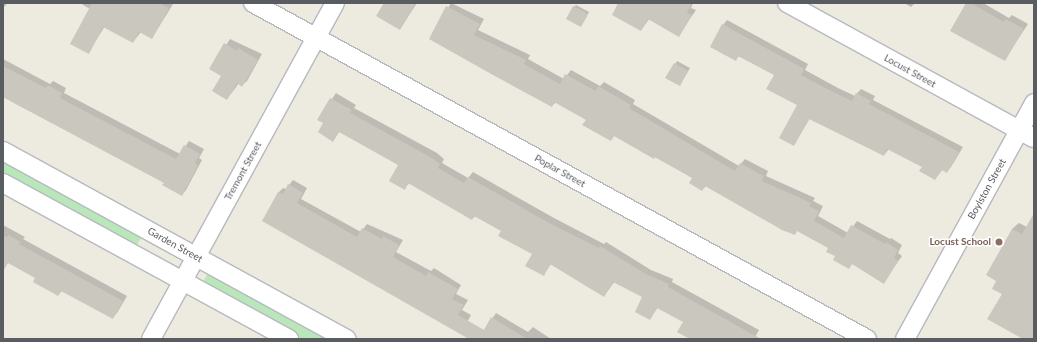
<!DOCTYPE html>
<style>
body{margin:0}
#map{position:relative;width:1037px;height:342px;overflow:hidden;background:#edeae0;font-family:Lato,sans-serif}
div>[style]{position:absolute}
.green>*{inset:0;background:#bae7ba}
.shadow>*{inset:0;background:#0003}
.building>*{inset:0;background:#cac7bf}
.roads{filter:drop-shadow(1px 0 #b6b9be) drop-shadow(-1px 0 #b6b9be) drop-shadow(0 1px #b6b9be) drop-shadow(0 -1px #b6b9be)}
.minor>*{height:18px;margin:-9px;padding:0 9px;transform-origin:9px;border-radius:9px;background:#fff}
.dots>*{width:11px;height:11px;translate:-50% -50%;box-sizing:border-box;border:2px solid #fff;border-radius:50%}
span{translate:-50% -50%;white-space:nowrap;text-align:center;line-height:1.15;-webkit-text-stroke:3px #fff;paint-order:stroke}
.street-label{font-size:10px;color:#595d62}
.education-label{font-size:10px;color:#785e54;font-weight:700}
.right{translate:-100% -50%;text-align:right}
.frame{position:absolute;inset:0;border:4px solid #595d62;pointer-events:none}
</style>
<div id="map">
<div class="green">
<i style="clip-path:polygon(3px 155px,145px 232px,133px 251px,3px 180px)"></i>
<i style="clip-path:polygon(211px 268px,341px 339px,295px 339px,200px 287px)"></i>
</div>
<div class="shadow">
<i style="clip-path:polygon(3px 3px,8px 3px,4px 7px)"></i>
<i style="clip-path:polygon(80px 3px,172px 3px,173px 4px,152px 38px,141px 32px,133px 42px,105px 26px,88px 53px,90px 9px)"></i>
<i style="clip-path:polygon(385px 3px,417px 3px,400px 29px)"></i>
<i style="clip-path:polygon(451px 3px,484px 19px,478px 30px,530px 55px,528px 59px,564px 79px,571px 70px,600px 86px,604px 82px,635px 100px,633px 104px,739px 166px,745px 159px,768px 171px,766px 176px,815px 198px,813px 201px,823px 206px,818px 216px,848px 233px,857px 221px,890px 239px,891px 238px,902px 245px,898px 253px,902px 256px,883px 283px,853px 263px,849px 268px,830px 247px,798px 230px,706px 186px,702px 190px,693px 178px,615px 135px,610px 140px,587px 119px,556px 102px,552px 106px,430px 39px)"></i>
<i style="clip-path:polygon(620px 3px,693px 3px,691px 8px,696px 10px,679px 35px,650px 18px,641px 30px)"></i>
<i style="clip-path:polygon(904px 3px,915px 3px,911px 7px)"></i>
<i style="clip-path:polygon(967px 3px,983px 3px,1009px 18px,1012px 15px,1028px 24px,1005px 59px)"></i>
<i style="clip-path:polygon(576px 5px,589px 12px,583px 23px,574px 7px)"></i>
<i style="clip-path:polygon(727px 20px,808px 64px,805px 70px,838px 88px,855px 96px,861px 89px,875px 96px,873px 100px,963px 147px,951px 167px,947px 171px,943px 169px,935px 179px,923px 166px,889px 149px,884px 155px,810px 118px,794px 145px,798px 105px,776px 74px,739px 56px,735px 60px,723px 25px)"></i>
<i style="clip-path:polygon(230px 39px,262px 54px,247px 81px,242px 85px,239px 83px,227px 99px,223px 76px,211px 68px)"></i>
<i style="clip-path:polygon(3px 59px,50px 84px,53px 81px,66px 88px,64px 93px,180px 154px,189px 141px,204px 149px,199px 158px,202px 160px,186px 190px,182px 195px,165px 183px,3px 97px)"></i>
<i style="clip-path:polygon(677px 61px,690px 68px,680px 85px,667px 78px)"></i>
<i style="clip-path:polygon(336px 93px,356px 105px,354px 108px,437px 153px,444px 159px,442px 163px,468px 178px,473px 172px,554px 218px,604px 244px,606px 242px,651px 270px,673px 279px,672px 282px,759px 330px,754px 339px,691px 339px,684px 321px,658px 307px,650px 319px,644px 296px,615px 281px,604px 296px,551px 264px,543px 275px,533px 254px,502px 230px,475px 216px,472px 219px,410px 183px,404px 188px,400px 165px,340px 131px,333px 140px,325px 123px,318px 119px)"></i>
<i style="clip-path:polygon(293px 180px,307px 188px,301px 199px,361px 232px,367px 224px,403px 240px,396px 252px,431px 271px,434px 268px,461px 285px,456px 294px,468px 300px,462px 310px,471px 315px,464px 328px,263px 221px,279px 192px,283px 188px,286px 189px)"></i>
<i style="clip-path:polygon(1019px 223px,1027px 227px,1034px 339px,1025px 339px,998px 281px,1012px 229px)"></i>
<i style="clip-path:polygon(3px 225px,25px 237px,23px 239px,127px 296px,117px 313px,112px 318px,63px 290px,58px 295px,3px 253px)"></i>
<i style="clip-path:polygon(496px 313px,528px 332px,533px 327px,551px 339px,479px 339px)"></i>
</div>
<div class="building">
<i style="clip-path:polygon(92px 3px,160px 3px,169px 8px,152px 39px,139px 32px,133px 43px,103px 27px,89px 54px,70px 44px)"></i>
<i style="clip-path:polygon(384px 3px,416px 3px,400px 30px,376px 16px)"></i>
<i style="clip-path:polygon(618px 3px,692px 3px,687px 13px,692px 15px,679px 37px,648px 19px,641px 31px,612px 15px)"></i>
<i style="clip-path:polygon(966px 3px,971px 3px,1004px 22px,1006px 19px,1024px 29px,1005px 61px,950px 31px)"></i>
<i style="clip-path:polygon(446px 6px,480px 24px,474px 35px,526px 60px,524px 64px,560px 84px,565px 74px,596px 91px,598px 86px,631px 105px,629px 108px,735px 171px,740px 163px,764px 176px,762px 181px,811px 203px,809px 206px,819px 211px,814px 221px,844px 238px,851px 225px,885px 244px,886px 242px,898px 250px,894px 258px,898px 261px,884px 284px,852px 264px,849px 269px,833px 260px,835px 256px,826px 252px,828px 248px,797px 231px,795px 235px,782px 230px,705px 186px,702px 191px,689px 183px,692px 178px,655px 157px,654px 159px,614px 136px,611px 141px,582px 125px,586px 120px,554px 102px,552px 107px,493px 75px,429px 39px)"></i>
<i style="clip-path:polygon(573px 6px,588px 14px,581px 27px,566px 19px)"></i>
<i style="clip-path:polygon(722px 24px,804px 69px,801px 75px,833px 92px,852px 101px,856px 93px,871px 101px,869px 104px,959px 152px,947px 173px,942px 170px,935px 180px,919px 171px,922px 167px,887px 149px,884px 156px,809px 119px,794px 146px,779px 138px,797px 105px,766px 89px,774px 75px,738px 56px,736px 61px,710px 47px)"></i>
<i style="clip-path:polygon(224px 43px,237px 51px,238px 48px,258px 60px,242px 87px,237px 83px,227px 100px,212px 91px,221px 76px,209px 69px)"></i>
<i style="clip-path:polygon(674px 63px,688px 71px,680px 86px,665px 78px)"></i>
<i style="clip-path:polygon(3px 66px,46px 88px,48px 85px,62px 93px,60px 98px,176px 159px,184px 145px,200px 154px,195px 163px,198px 165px,182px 196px,162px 185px,164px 183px,3px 97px)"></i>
<i style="clip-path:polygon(330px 98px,352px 110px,350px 113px,432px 158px,440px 164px,438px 168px,464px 183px,468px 177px,549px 223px,599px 248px,600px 246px,646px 274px,669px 284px,668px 287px,761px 339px,690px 339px,677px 332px,683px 322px,657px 308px,650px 320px,635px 312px,642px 297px,613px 282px,604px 297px,550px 264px,544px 276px,525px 266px,532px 254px,498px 236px,501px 231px,474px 216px,472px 220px,408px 183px,405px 190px,389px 181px,398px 165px,339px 132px,333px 142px,318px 132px,323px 123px,317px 120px)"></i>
<i style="clip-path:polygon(288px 184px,303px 193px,297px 203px,357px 237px,362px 228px,382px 239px,383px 236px,399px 245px,393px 257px,426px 276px,428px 272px,458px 289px,452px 299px,464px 305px,458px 315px,484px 330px,491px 317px,527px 339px,469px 339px,262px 221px,278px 192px,283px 194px)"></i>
<i style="clip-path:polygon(1034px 213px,1034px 339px,1023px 339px,987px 319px,1002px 294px,992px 289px,996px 281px,986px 275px,1012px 229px,1022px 234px)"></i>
<i style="clip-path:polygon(8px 235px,21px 242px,19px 244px,123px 301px,113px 319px,61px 291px,58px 296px,33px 282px,35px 278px,8px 263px,3px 271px,3px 236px,7px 237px)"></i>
</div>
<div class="roads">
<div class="minor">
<i style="left:253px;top:3px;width:700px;rotate:28.69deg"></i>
<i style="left:787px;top:3px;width:281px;rotate:28.7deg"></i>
<i style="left:3px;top:151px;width:392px;rotate:28.7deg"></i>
<i style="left:3px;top:183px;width:326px;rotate:28.6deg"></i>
<i style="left:151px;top:339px;width:383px;rotate:-61.3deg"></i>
<i style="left:905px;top:339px;width:269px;rotate:-61.3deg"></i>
</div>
</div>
<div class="dots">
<i style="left:999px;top:242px;background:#8d6e63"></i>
</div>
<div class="street-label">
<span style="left:910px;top:71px;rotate:29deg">Locust Street</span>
<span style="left:243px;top:171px;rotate:-61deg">Tremont Street</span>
<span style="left:560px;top:171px;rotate:29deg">Poplar Street</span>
<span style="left:987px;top:189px;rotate:-61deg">Boylston Street</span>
<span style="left:175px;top:245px;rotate:29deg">Garden Street</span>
</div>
<div class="education-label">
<span class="right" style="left:991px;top:242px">Locust School</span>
</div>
<div class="frame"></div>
</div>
